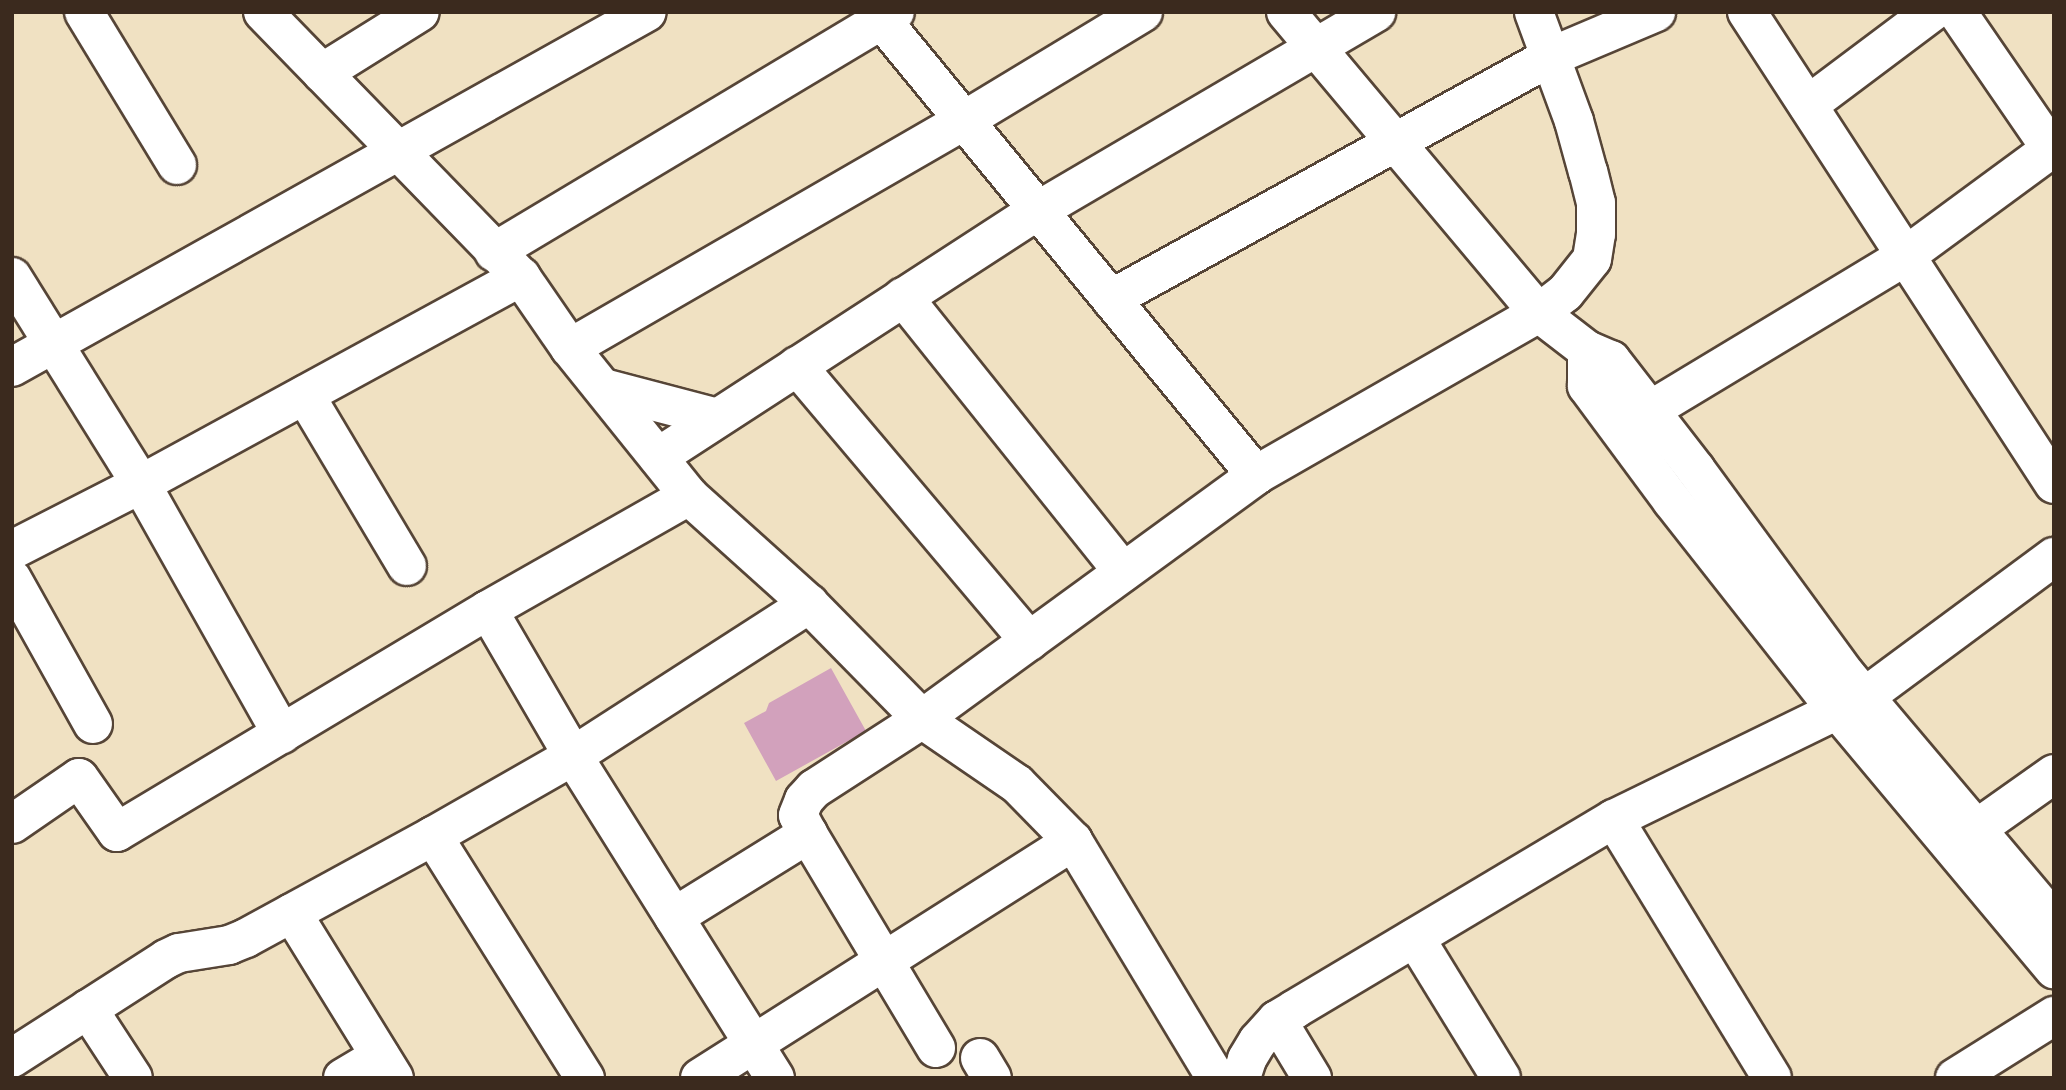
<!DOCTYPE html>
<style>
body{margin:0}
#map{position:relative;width:2066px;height:1090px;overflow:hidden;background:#f0e1c2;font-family:Delius,sans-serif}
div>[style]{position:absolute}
.building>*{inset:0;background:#d2a1bc}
.roads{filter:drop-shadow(2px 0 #564537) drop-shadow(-2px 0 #564537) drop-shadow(0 2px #564537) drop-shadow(0 -2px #564537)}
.minor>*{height:38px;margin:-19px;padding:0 19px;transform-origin:19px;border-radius:19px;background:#fff}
span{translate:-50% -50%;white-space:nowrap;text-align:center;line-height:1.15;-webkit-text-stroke:7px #fbf7ec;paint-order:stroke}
.frame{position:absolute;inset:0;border:14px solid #3b2a1e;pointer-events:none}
</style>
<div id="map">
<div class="building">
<i style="clip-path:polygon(831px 668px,866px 731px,776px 781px,744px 723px,766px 711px,769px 703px)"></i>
</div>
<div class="roads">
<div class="minor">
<i style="left:84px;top:12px;width:179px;rotate:58.7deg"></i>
<i style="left:263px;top:12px;width:370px;rotate:45.8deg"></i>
<i style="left:521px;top:277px;width:86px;rotate:55.4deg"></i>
<i style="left:570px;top:348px;width:190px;rotate:51.2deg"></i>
<i style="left:689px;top:496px;width:161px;rotate:42deg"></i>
<i style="left:809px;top:604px;width:161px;rotate:45.5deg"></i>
<i style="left:922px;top:719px;width:115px;rotate:34.4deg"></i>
<i style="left:1017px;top:784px;width:80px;rotate:45.5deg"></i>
<i style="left:1073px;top:841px;width:277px;rotate:58.9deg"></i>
<i style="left:875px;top:12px;width:600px;rotate:50.55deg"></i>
<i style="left:1256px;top:475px;width:326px;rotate:-29.8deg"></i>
<i style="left:1539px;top:313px;width:33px;rotate:-38deg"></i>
<i style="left:1565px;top:293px;width:43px;rotate:-51.5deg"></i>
<i style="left:1592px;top:259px;width:25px;rotate:-81deg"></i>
<i style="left:1596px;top:234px;width:31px;rotate:-90deg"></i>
<i style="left:1596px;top:203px;width:32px;rotate:-104deg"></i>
<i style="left:1588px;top:172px;width:53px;rotate:-105.4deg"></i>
<i style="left:1574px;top:121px;width:116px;rotate:-110.2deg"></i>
<i style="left:1286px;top:12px;width:393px;rotate:50deg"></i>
<i style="left:1539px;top:313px;width:61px;rotate:37.6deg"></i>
<i style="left:1587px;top:350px;width:26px;rotate:23deg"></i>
<i style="left:1611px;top:360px;width:139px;rotate:52.3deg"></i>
<i style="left:1696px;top:470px;width:255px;rotate:53.8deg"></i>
<i style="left:1847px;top:676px;width:321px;rotate:49.8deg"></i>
<i style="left:1747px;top:12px;width:563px;rotate:56.96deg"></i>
<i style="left:1957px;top:12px;width:171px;rotate:55.5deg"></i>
<i style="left:322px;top:73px;width:115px;rotate:-31.9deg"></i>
<i style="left:1808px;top:105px;width:155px;rotate:-36.9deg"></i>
<i style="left:494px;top:252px;width:467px;rotate:-30.9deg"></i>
<i style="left:12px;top:277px;width:244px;rotate:58.1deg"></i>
<i style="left:141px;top:484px;width:287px;rotate:60.6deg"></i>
<i style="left:903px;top:297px;width:352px;rotate:51.3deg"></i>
<i style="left:1111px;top:299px;width:504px;rotate:-28.86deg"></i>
<i style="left:1552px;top:56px;width:113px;rotate:-22.9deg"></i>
<i style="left:570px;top:348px;width:456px;rotate:-30deg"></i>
<i style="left:965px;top:120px;width:208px;rotate:-31.2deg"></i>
<i style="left:1587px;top:350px;width:36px;rotate:90deg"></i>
<i style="left:1587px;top:386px;width:143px;rotate:53.5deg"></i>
<i style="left:1672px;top:501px;width:246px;rotate:51.8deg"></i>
<i style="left:1824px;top:694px;width:359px;rotate:50.1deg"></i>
<i style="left:797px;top:366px;width:360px;rotate:49.8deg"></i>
<i style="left:12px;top:367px;width:727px;rotate:-29.21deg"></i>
<i style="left:603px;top:388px;width:118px;rotate:14.7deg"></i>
<i style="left:305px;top:395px;width:199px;rotate:59.2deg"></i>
<i style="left:1649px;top:411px;width:298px;rotate:-31.1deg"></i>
<i style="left:1904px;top:257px;width:186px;rotate:-36.3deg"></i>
<i style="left:658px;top:457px;width:454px;rotate:-33deg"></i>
<i style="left:1039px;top:210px;width:391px;rotate:-30.4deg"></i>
<i style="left:12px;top:550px;width:145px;rotate:-27.1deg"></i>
<i style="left:141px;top:484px;width:433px;rotate:-28.6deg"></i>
<i style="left:12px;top:579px;width:166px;rotate:60.8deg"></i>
<i style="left:488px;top:610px;width:169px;rotate:59.8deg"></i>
<i style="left:573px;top:756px;width:380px;rotate:57.9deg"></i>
<i style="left:1614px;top:819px;width:303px;rotate:58.6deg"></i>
<i style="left:12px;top:824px;width:81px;rotate:-34.5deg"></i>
<i style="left:79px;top:778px;width:66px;rotate:54.9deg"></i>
<i style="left:117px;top:832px;width:432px;rotate:-30.9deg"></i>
<i style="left:488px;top:610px;width:231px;rotate:-29.6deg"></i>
<i style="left:1975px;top:830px;width:97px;rotate:-35.3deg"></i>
<i style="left:433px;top:836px;width:286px;rotate:57.9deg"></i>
<i style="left:292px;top:913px;width:194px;rotate:58.3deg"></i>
<i style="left:674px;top:917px;width:158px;rotate:-31.8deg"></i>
<i style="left:1415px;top:938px;width:164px;rotate:58.4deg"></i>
<i style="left:88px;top:1009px;width:82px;rotate:56.9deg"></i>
<i style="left:1277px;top:1020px;width:68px;rotate:58.9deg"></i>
<i style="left:936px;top:1048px;width:249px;rotate:-120.9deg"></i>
<i style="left:808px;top:834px;width:21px;rotate:-118deg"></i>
<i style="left:798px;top:815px;width:16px;rotate:-68deg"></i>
<i style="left:804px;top:800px;width:15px;rotate:-48deg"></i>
<i style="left:814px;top:789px;width:129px;rotate:-32.9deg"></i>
<i style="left:922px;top:719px;width:414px;rotate:-36.1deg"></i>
<i style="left:12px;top:1058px;width:183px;rotate:-32.7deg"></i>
<i style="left:166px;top:959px;width:14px;rotate:-25deg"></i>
<i style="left:179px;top:953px;width:51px;rotate:-9.1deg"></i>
<i style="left:229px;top:945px;width:18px;rotate:-22deg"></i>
<i style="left:246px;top:938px;width:213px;rotate:-28.6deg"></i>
<i style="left:433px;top:836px;width:161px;rotate:-29.7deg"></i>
<i style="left:573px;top:756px;width:281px;rotate:-32.8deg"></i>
<i style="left:980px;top:1058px;width:23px;rotate:59deg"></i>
<i style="left:343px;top:1078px;width:43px;rotate:-30.7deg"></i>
<i style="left:700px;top:1078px;width:442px;rotate:-32.4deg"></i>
<i style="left:1241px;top:1078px;width:20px;rotate:-72deg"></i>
<i style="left:1247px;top:1059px;width:21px;rotate:-59deg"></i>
<i style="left:1258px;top:1041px;width:28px;rotate:-48deg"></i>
<i style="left:1277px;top:1020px;width:21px;rotate:-31deg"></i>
<i style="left:1295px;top:1009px;width:371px;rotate:-30.8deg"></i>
<i style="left:1614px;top:819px;width:280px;rotate:-26deg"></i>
<i style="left:1866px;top:696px;width:234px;rotate:-36.5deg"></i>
<i style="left:1955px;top:1078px;width:117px;rotate:-32.1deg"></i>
</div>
</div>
<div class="frame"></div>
</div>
